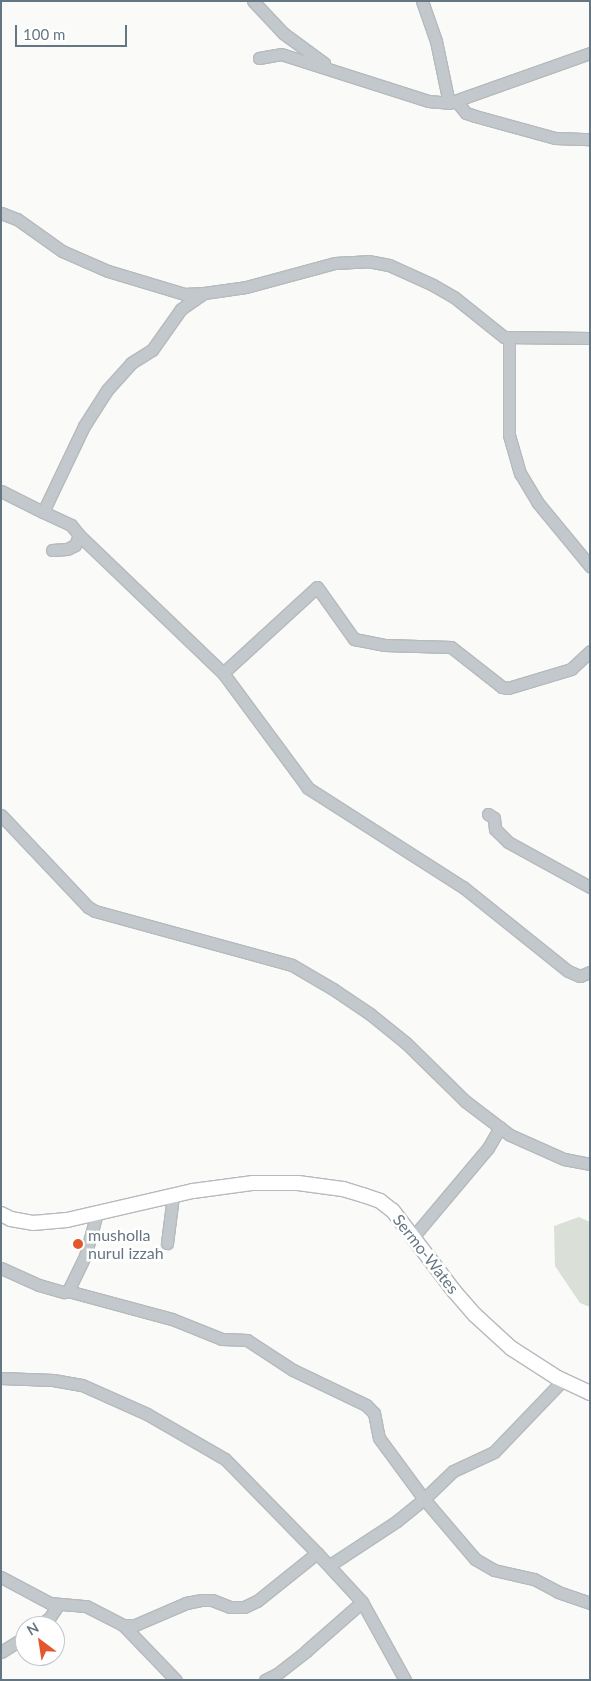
<!DOCTYPE html>
<style>
body{margin:0}
#map{position:relative;width:591px;height:1681px;overflow:hidden;background:#fafaf8;font-family:Lato,sans-serif}
div>[style]{position:absolute}
.green>*{inset:0;background:#dadfd7}
.roads{filter:drop-shadow(1px 0 #b5babe) drop-shadow(-1px 0 #b5babe) drop-shadow(0 1px #b5babe) drop-shadow(0 -1px #b5babe)}
.minor>*{height:11px;margin:-5.5px;padding:0 5.5px;transform-origin:5.5px;border-radius:5.5px;background:#c3c8cc}
.major>*{height:14px;margin:-7px;padding:0 7px;transform-origin:7px;border-radius:7px;background:#fff}
.dots>*{width:14px;height:14px;translate:-50% -50%;box-sizing:border-box;border:2px solid #fff;border-radius:50%}
span{translate:-50% -50%;white-space:nowrap;text-align:center;line-height:1.15;-webkit-text-stroke:5px #fff;paint-order:stroke}
.poi-label{font-size:16px;color:#657683}
.left{translate:0 -50%;text-align:left}
.street-label{font-size:16px;color:#657683}
.frame{position:absolute;inset:0;border:2px solid #657683;pointer-events:none}
.north{position:absolute;left:15px;top:1616px;width:50px;height:50px;box-sizing:border-box;background:#fff;border:1px solid #c1c8cd;border-radius:50%;rotate:329deg;font-size:14px;font-weight:700;line-height:20px;text-align:center;color:#657683}
.north::after{content:'';display:block;margin:auto;width:18px;height:22px;background:#e4572e;clip-path:polygon(50% 0,100% 100%,50% 72%,0 100%)}
.scale{position:absolute;left:15px;top:25px;width:112px;height:22px;box-sizing:border-box;border:2px solid #657683;border-top:0;padding-left:6px;font-size:15px;line-height:18px;white-space:nowrap;color:#657683;-webkit-text-stroke:4px #fff;paint-order:stroke}
</style>
<div id="map">
<div class="green">
<i style="clip-path:polygon(579px 1217px,590px 1222px,590px 1307px,580px 1303px,555px 1266px,554px 1226px)"></i>
</div>
<div class="roads">
<div class="minor">
<i style="left:253px;top:1px;width:44px;rotate:46.8deg"></i>
<i style="left:283px;top:33px;width:51px;rotate:36.2deg"></i>
<i style="left:422px;top:1px;width:42px;rotate:70.7deg"></i>
<i style="left:436px;top:41px;width:63px;rotate:78.2deg"></i>
<i style="left:259px;top:58px;width:22px;rotate:-10deg"></i>
<i style="left:281px;top:54px;width:154px;rotate:17.7deg"></i>
<i style="left:428px;top:101px;width:21px;rotate:5deg"></i>
<i style="left:449px;top:103px;width:150px;rotate:-19.5deg"></i>
<i style="left:457px;top:102px;width:14px;rotate:51deg"></i>
<i style="left:466px;top:113px;width:9px;rotate:18deg"></i>
<i style="left:475px;top:116px;width:83px;rotate:15.4deg"></i>
<i style="left:555px;top:138px;width:35px;rotate:2deg"></i>
<i style="left:1px;top:213px;width:17px;rotate:21deg"></i>
<i style="left:17px;top:219px;width:55px;rotate:35.4deg"></i>
<i style="left:62px;top:251px;width:50px;rotate:23.5deg"></i>
<i style="left:108px;top:271px;width:79px;rotate:16.8deg"></i>
<i style="left:184px;top:294px;width:20px;rotate:-3deg"></i>
<i style="left:509px;top:338px;width:97px;rotate:90deg"></i>
<i style="left:509px;top:435px;width:40px;rotate:74deg"></i>
<i style="left:520px;top:473px;width:35px;rotate:59deg"></i>
<i style="left:538px;top:503px;width:82px;rotate:50.5deg"></i>
<i style="left:1px;top:491px;width:47px;rotate:26.6deg"></i>
<i style="left:43px;top:512px;width:95px;rotate:-64.5deg"></i>
<i style="left:84px;top:426px;width:43px;rotate:-57.4deg"></i>
<i style="left:107px;top:390px;width:36px;rotate:-48deg"></i>
<i style="left:131px;top:363px;width:25px;rotate:-32deg"></i>
<i style="left:152px;top:350px;width:50px;rotate:-54.7deg"></i>
<i style="left:181px;top:309px;width:28px;rotate:-35deg"></i>
<i style="left:204px;top:293px;width:42px;rotate:-8.1deg"></i>
<i style="left:246px;top:287px;width:92px;rotate:-15.1deg"></i>
<i style="left:335px;top:263px;width:33px;rotate:-3deg"></i>
<i style="left:368px;top:261px;width:21px;rotate:11deg"></i>
<i style="left:389px;top:265px;width:48px;rotate:24.4deg"></i>
<i style="left:433px;top:285px;width:24px;rotate:30deg"></i>
<i style="left:454px;top:297px;width:64px;rotate:38.7deg"></i>
<i style="left:504px;top:337px;width:86px;rotate:0.7deg"></i>
<i style="left:43px;top:512px;width:31px;rotate:25deg"></i>
<i style="left:71px;top:525px;width:13px;rotate:51deg"></i>
<i style="left:79px;top:535px;width:11px;rotate:112deg"></i>
<i style="left:75px;top:545px;width:9px;rotate:153deg"></i>
<i style="left:67px;top:549px;width:15px;rotate:176deg"></i>
<i style="left:79px;top:535px;width:199px;rotate:43.8deg"></i>
<i style="left:223px;top:673px;width:143px;rotate:53.5deg"></i>
<i style="left:308px;top:788px;width:184px;rotate:32.6deg"></i>
<i style="left:463px;top:887px;width:134px;rotate:38.7deg"></i>
<i style="left:568px;top:971px;width:13px;rotate:23deg"></i>
<i style="left:580px;top:976px;width:11px;rotate:-22deg"></i>
<i style="left:223px;top:673px;width:127px;rotate:-42.5deg"></i>
<i style="left:317px;top:587px;width:64px;rotate:54.6deg"></i>
<i style="left:354px;top:639px;width:32px;rotate:11deg"></i>
<i style="left:385px;top:645px;width:66px;rotate:1.7deg"></i>
<i style="left:451px;top:647px;width:65px;rotate:38.1deg"></i>
<i style="left:502px;top:687px;width:6px;rotate:9deg"></i>
<i style="left:508px;top:688px;width:66px;rotate:-16.8deg"></i>
<i style="left:571px;top:669px;width:26px;rotate:-43deg"></i>
<i style="left:488px;top:814px;width:7px;rotate:34deg"></i>
<i style="left:494px;top:818px;width:11px;rotate:85deg"></i>
<i style="left:495px;top:829px;width:18px;rotate:45deg"></i>
<i style="left:508px;top:842px;width:94px;rotate:28.8deg"></i>
<i style="left:1px;top:815px;width:127px;rotate:46.6deg"></i>
<i style="left:88px;top:907px;width:8px;rotate:30deg"></i>
<i style="left:95px;top:911px;width:204px;rotate:15.3deg"></i>
<i style="left:292px;top:965px;width:48px;rotate:30.3deg"></i>
<i style="left:333px;top:989px;width:45px;rotate:34deg"></i>
<i style="left:370px;top:1014px;width:46px;rotate:38.9deg"></i>
<i style="left:406px;top:1043px;width:83px;rotate:44.5deg"></i>
<i style="left:465px;top:1101px;width:56px;rotate:37.1deg"></i>
<i style="left:510px;top:1135px;width:59px;rotate:24deg"></i>
<i style="left:564px;top:1159px;width:26px;rotate:11deg"></i>
<i style="left:413px;top:1237px;width:116px;rotate:-49.9deg"></i>
<i style="left:488px;top:1148px;width:24px;rotate:-60deg"></i>
<i style="left:167px;top:1243px;width:47px;rotate:-82.7deg"></i>
<i style="left:1px;top:1268px;width:42px;rotate:24.1deg"></i>
<i style="left:39px;top:1285px;width:26px;rotate:16deg"></i>
<i style="left:64px;top:1292px;width:4px;rotate:-14deg"></i>
<i style="left:68px;top:1291px;width:39px;rotate:-64deg"></i>
<i style="left:85px;top:1256px;width:45px;rotate:-74.4deg"></i>
<i style="left:68px;top:1291px;width:108px;rotate:15.1deg"></i>
<i style="left:172px;top:1319px;width:54px;rotate:21.8deg"></i>
<i style="left:222px;top:1339px;width:25px;rotate:2deg"></i>
<i style="left:247px;top:1340px;width:55px;rotate:33.1deg"></i>
<i style="left:293px;top:1370px;width:81px;rotate:25.6deg"></i>
<i style="left:366px;top:1405px;width:11px;rotate:45deg"></i>
<i style="left:374px;top:1413px;width:25px;rotate:79deg"></i>
<i style="left:379px;top:1438px;width:76px;rotate:53.6deg"></i>
<i style="left:424px;top:1499px;width:35px;rotate:141deg"></i>
<i style="left:397px;top:1521px;width:80px;rotate:146.7deg"></i>
<i style="left:1px;top:1378px;width:52px;rotate:2.2deg"></i>
<i style="left:53px;top:1380px;width:29px;rotate:10deg"></i>
<i style="left:82px;top:1385px;width:71px;rotate:24deg"></i>
<i style="left:147px;top:1414px;width:90px;rotate:30deg"></i>
<i style="left:225px;top:1459px;width:132px;rotate:45.6deg"></i>
<i style="left:563px;top:1380px;width:100px;rotate:133.8deg"></i>
<i style="left:494px;top:1452px;width:45px;rotate:155.1deg"></i>
<i style="left:453px;top:1471px;width:40px;rotate:136deg"></i>
<i style="left:424px;top:1499px;width:79px;rotate:49.6deg"></i>
<i style="left:475px;top:1559px;width:22px;rotate:30deg"></i>
<i style="left:494px;top:1570px;width:41px;rotate:12.7deg"></i>
<i style="left:534px;top:1579px;width:27px;rotate:28deg"></i>
<i style="left:558px;top:1592px;width:34px;rotate:19deg"></i>
<i style="left:1px;top:1577px;width:55px;rotate:28deg"></i>
<i style="left:50px;top:1603px;width:36px;rotate:5deg"></i>
<i style="left:86px;top:1606px;width:42px;rotate:27.2deg"></i>
<i style="left:123px;top:1625px;width:12px"></i>
<i style="left:135px;top:1625px;width:56px;rotate:-23.3deg"></i>
<i style="left:186px;top:1603px;width:16px;rotate:-11deg"></i>
<i style="left:202px;top:1600px;width:10px"></i>
<i style="left:212px;top:1600px;width:19px;rotate:21deg"></i>
<i style="left:230px;top:1607px;width:14px"></i>
<i style="left:244px;top:1607px;width:14px;rotate:-25deg"></i>
<i style="left:257px;top:1601px;width:77px;rotate:-38.7deg"></i>
<i style="left:317px;top:1553px;width:67px;rotate:47.4deg"></i>
<i style="left:362px;top:1602px;width:89px;rotate:61.1deg"></i>
<i style="left:123px;top:1625px;width:76px;rotate:46.1deg"></i>
<i style="left:39px;top:1626px;width:14px;rotate:-39deg"></i>
<i style="left:50px;top:1617px;width:14px;rotate:-56deg"></i>
<i style="left:1px;top:1652px;width:28px;rotate:-32deg"></i>
<i style="left:265px;top:1680px;width:13px;rotate:-27deg"></i>
<i style="left:277px;top:1674px;width:37px;rotate:-38deg"></i>
<i style="left:306px;top:1651px;width:74px;rotate:-41.2deg"></i>
</div>
<div class="major">
<i style="left:1px;top:1214px;width:11px;rotate:27deg"></i>
<i style="left:11px;top:1219px;width:22px;rotate:10deg"></i>
<i style="left:33px;top:1223px;width:34px;rotate:-5deg"></i>
<i style="left:67px;top:1220px;width:129px;rotate:-13deg"></i>
<i style="left:193px;top:1191px;width:61px;rotate:-7.6deg"></i>
<i style="left:253px;top:1183px;width:45px"></i>
<i style="left:298px;top:1183px;width:45px;rotate:7.6deg"></i>
<i style="left:343px;top:1189px;width:21px;rotate:17deg"></i>
<i style="left:363px;top:1195px;width:18px;rotate:19deg"></i>
<i style="left:380px;top:1201px;width:16px;rotate:38deg"></i>
<i style="left:393px;top:1211px;width:101px;rotate:52.7deg"></i>
<i style="left:454px;top:1291px;width:32px;rotate:49deg"></i>
<i style="left:475px;top:1315px;width:49px;rotate:42.5deg"></i>
<i style="left:511px;top:1348px;width:54px;rotate:32.8deg"></i>
<i style="left:556px;top:1377px;width:38px;rotate:25deg"></i>
</div>
</div>
<div class="dots">
<i style="left:78px;top:1244px;background:#e4572e"></i>
</div>
<div class="poi-label">
<span class="left" style="left:88px;top:1244px">musholla<br>nurul izzah</span>
</div>
<div class="street-label">
<span style="left:426px;top:1254px;rotate:52deg">Sermo-Wates</span>
</div>
<div class="frame"></div>
<div class="north">N</div>
<div class="scale">100 m</div>
</div>
